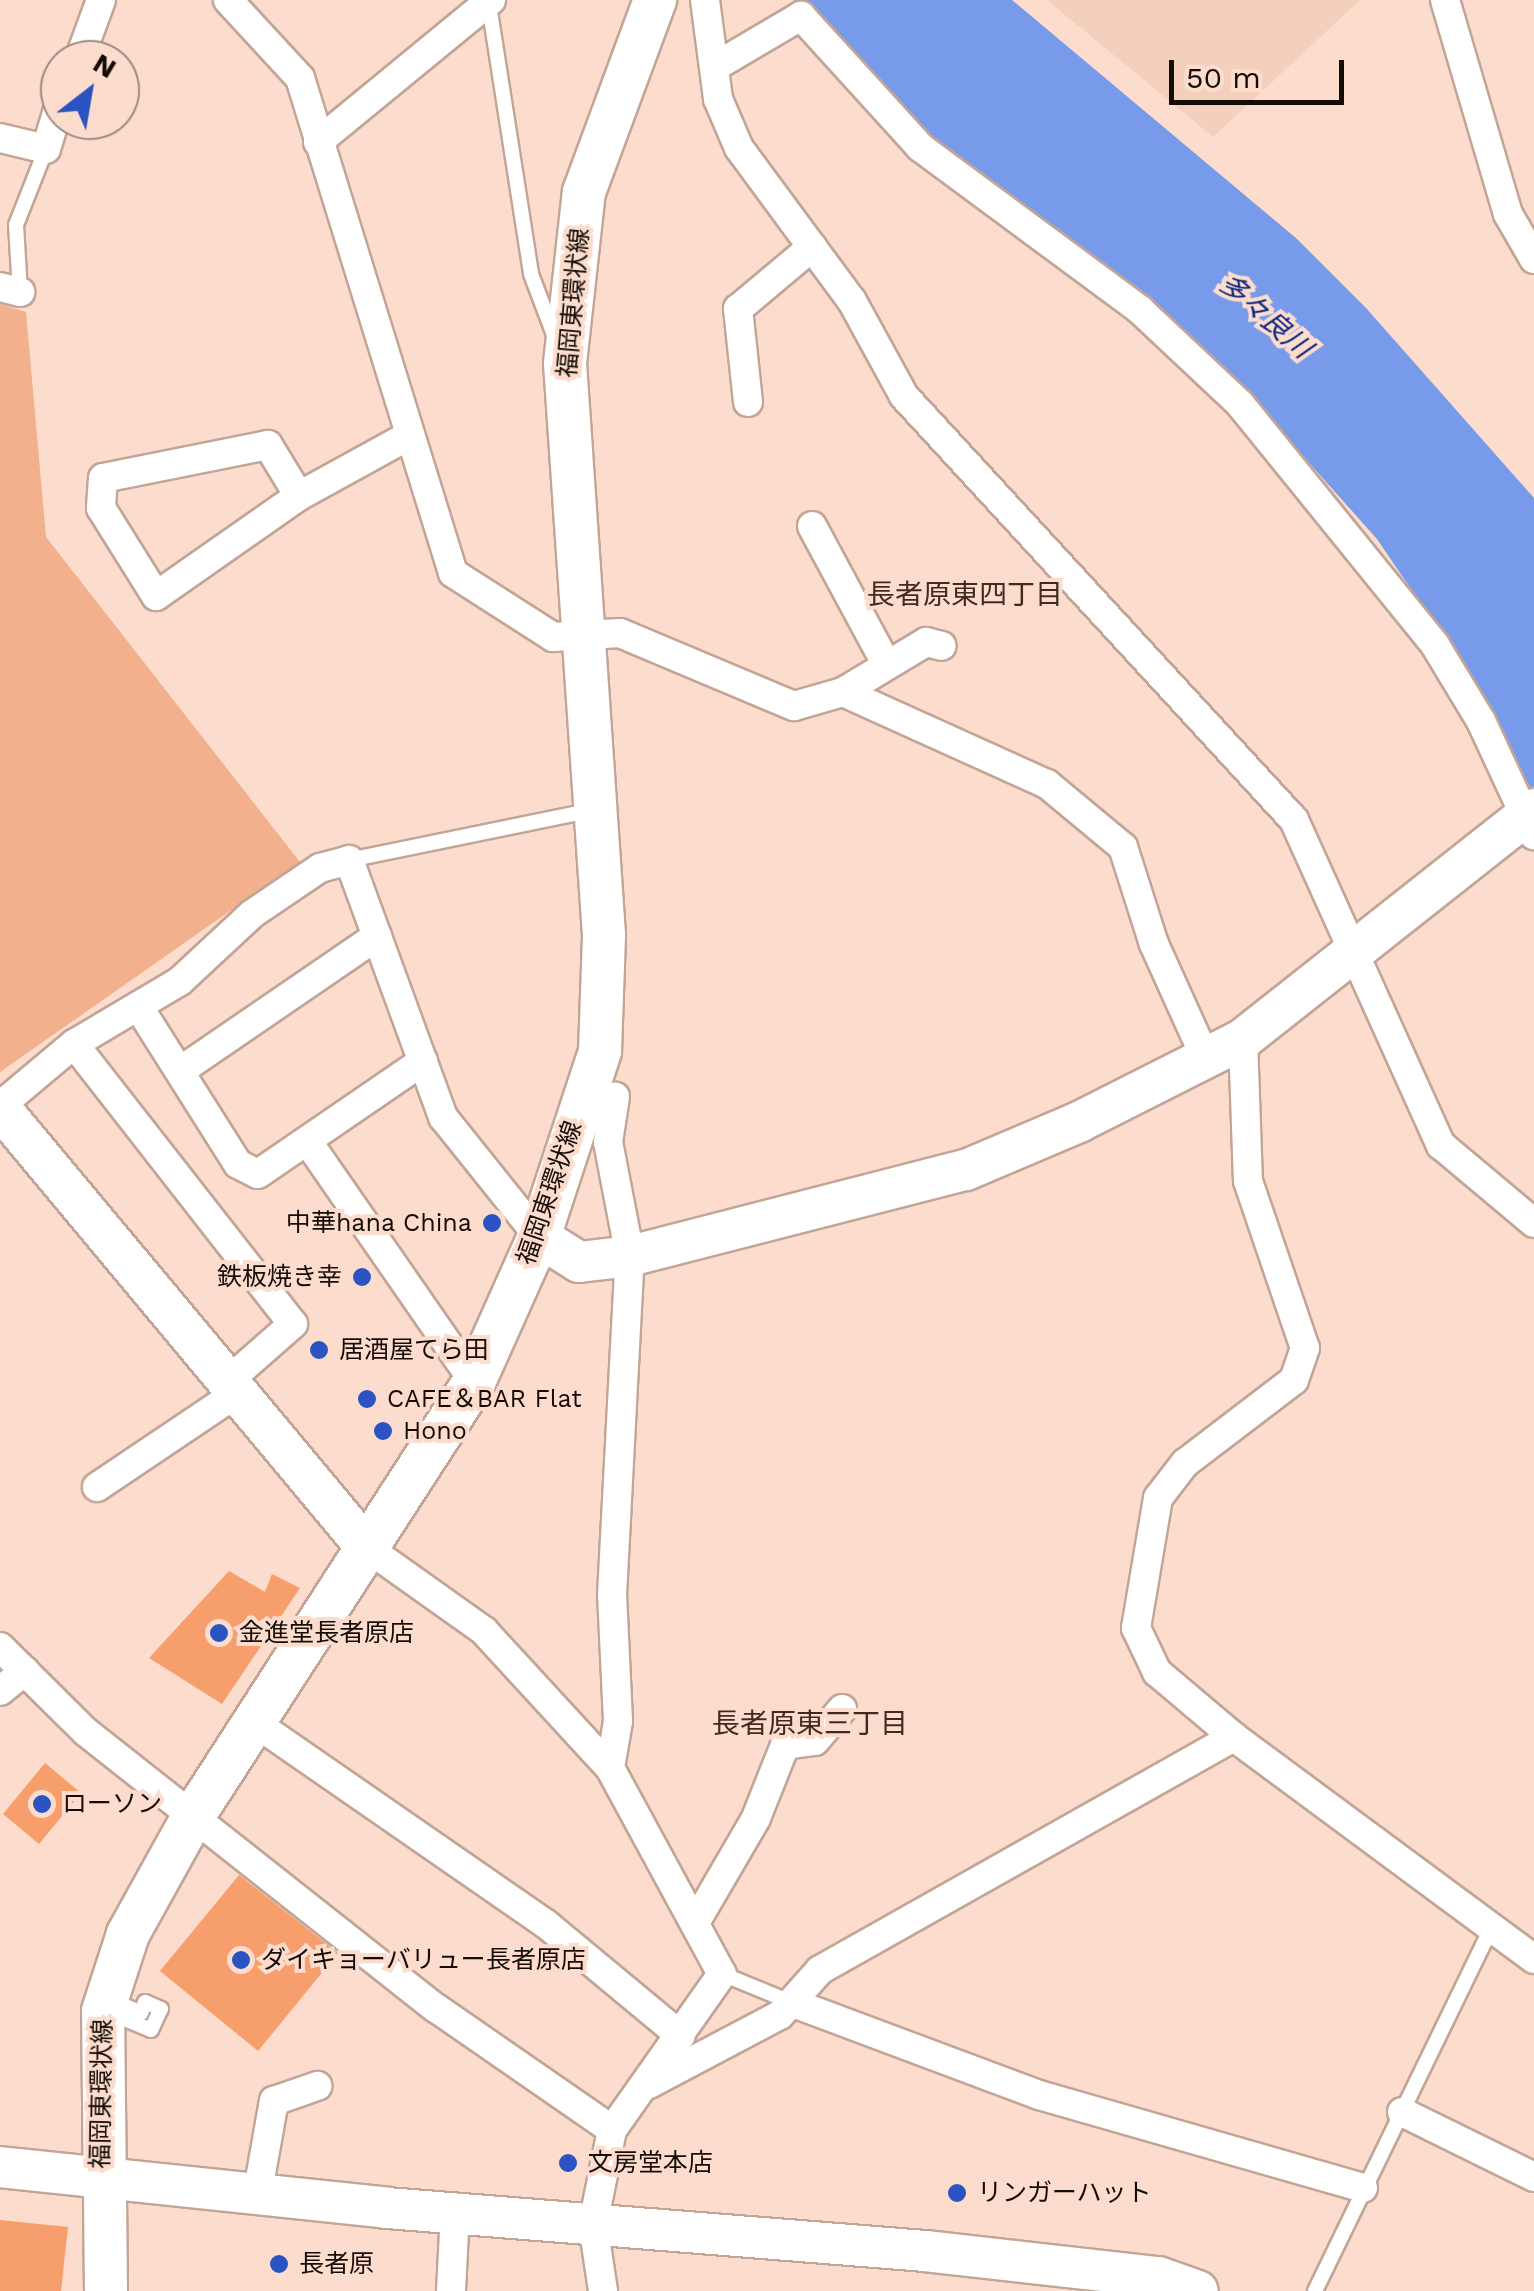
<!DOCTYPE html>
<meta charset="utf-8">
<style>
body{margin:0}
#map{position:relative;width:1534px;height:2291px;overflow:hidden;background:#fbdccd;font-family:"Work Sans","Noto Sans JP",sans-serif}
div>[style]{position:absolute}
.built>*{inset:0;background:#f4d0bc}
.green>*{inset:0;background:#f2b08d}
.water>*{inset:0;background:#779aea}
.building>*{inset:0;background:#f79e6d}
.roads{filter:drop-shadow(2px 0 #c2a596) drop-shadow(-2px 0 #c2a596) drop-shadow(0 2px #c2a596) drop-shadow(0 -2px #c2a596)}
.lane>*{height:14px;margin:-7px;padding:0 7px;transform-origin:7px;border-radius:7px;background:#fff}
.street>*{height:28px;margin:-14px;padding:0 14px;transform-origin:14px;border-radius:14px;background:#fff}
.secondary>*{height:40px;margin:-20px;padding:0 20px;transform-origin:20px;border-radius:20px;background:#fff}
.primary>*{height:42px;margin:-21px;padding:0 21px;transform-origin:21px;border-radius:21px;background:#fff}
.dots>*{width:28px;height:28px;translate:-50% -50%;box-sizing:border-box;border:5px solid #fbdccd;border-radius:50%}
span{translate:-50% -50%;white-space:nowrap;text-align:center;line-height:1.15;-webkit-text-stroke:8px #fbdccd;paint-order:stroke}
.street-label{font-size:25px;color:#160c07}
.poi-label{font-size:25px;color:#160c07}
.right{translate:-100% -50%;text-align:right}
.left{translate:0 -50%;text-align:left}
.water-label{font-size:28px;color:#0d2681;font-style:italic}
.neighbourhood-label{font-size:28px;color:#412b1f}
.north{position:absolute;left:40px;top:40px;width:100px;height:100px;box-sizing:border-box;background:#fbdccd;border:2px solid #9f897e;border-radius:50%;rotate:31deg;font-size:28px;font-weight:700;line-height:40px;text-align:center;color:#160c07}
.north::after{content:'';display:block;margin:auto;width:35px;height:45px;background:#2c53c2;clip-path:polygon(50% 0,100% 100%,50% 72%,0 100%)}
.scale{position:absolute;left:1169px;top:60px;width:175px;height:45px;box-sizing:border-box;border:5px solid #160c07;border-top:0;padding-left:12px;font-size:30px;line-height:35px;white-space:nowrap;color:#160c07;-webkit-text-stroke:8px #fbdccd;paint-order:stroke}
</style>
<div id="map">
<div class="built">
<i style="clip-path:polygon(1047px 0,1360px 0,1213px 137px)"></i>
</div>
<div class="green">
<i style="clip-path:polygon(0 304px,26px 312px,46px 537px,300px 862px,0 1072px)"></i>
</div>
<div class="water">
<i style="clip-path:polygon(794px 0,1012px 0,1297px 239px,1366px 308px,1534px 498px,1534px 794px,1461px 663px,1377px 539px,1269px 418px,1156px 312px,885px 99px)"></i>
</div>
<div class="building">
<i style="clip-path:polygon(229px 1571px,265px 1592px,272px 1574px,300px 1588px,222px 1704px,149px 1658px)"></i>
<i style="clip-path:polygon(45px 1763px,81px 1793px,39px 1844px,3px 1814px)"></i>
<i style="clip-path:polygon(239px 1875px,338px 1953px,258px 2051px,160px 1971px)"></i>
<i style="clip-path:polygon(0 2220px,68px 2227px,61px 2291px,0 2291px)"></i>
</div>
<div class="roads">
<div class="lane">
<i style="left:489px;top:5px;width:272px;rotate:81.1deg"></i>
<i style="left:531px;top:274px;width:65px;rotate:69.3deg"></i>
<i style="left:20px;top:292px;width:67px;rotate:-93.4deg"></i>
<i style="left:16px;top:225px;width:82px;rotate:-68.5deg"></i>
<i style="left:349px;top:860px;width:249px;rotate:-11.6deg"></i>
<i style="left:722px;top:1974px;width:77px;rotate:22.2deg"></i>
<i style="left:110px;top:2013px;width:44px;rotate:22.5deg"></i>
<i style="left:151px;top:2030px;width:23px;rotate:-65deg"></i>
<i style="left:161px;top:2009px;width:17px;rotate:-156deg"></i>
<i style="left:145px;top:2002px;width:12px;rotate:110deg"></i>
<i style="left:141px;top:2013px;width:32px;rotate:-156deg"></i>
<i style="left:1315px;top:2291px;width:405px;rotate:-64.1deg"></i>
</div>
<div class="street">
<i style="left:228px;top:0;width:106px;rotate:47.3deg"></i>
<i style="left:300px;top:78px;width:518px;rotate:72.82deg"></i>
<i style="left:453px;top:573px;width:119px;rotate:32.6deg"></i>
<i style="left:553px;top:637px;width:67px;rotate:-3.4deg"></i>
<i style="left:620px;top:633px;width:189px;rotate:22.8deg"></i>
<i style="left:794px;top:706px;width:51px;rotate:-15.9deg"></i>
<i style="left:843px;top:692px;width:224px;rotate:24.3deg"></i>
<i style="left:1047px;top:784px;width:99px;rotate:39.7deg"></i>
<i style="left:1123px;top:847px;width:102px;rotate:72.3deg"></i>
<i style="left:1154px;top:944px;width:126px;rotate:65.7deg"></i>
<i style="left:705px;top:0;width:100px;rotate:82.5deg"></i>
<i style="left:718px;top:99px;width:53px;rotate:66.8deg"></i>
<i style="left:739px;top:148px;width:190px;rotate:53.6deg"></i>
<i style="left:852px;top:301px;width:108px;rotate:61.3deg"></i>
<i style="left:904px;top:396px;width:576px;rotate:47.39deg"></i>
<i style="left:1294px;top:820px;width:357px;rotate:65.7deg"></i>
<i style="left:1441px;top:1145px;width:121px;rotate:40deg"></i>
<i style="left:1445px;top:0;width:223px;rotate:73.6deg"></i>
<i style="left:1508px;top:214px;width:52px;rotate:60deg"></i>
<i style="left:79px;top:60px;width:64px;rotate:-69.9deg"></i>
<i style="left:716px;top:66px;width:99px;rotate:-30.5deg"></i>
<i style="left:801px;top:16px;width:177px;rotate:47.7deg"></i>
<i style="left:920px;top:147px;width:274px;rotate:36.5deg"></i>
<i style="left:1140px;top:310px;width:137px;rotate:43.2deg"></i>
<i style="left:1240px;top:404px;width:310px;rotate:51deg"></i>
<i style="left:1435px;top:645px;width:89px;rotate:58.8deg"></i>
<i style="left:1481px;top:721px;width:126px;rotate:65.1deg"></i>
<i style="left:0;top:138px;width:47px;rotate:13.4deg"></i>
<i style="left:46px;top:149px;width:48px;rotate:-73.1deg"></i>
<i style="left:318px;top:142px;width:224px;rotate:-39.4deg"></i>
<i style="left:0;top:287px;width:21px;rotate:14deg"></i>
<i style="left:748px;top:402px;width:94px;rotate:-96.1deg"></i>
<i style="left:738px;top:309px;width:97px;rotate:-40deg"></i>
<i style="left:299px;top:496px;width:60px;rotate:-121.3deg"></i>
<i style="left:268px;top:445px;width:168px;rotate:168.7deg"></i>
<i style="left:103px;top:478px;width:30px;rotate:94deg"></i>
<i style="left:101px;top:508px;width:104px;rotate:58deg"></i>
<i style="left:156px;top:596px;width:174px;rotate:-35deg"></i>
<i style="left:299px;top:496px;width:124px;rotate:-28.8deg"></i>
<i style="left:812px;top:526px;width:158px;rotate:61.7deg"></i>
<i style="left:843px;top:692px;width:97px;rotate:-31.1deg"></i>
<i style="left:926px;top:642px;width:16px;rotate:14deg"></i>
<i style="left:138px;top:1006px;width:187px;rotate:57.7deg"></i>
<i style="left:238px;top:1164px;width:22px;rotate:27deg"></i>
<i style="left:258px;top:1174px;width:200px;rotate:-34.4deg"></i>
<i style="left:1243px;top:1039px;width:142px;rotate:88deg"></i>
<i style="left:1248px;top:1181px;width:176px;rotate:71.2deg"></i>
<i style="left:1305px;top:1348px;width:34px;rotate:109deg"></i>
<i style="left:1294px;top:1380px;width:137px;rotate:142.7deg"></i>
<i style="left:1185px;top:1463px;width:44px;rotate:127.6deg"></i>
<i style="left:1158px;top:1498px;width:132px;rotate:99.6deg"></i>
<i style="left:1136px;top:1628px;width:49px;rotate:64.5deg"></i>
<i style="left:1157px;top:1672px;width:101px;rotate:40.2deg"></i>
<i style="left:1234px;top:1737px;width:373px;rotate:36.5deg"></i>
<i style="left:74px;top:1044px;width:355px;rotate:52deg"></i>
<i style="left:293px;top:1324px;width:88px;rotate:138.7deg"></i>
<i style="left:180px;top:1071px;width:239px;rotate:-34.4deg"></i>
<i style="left:0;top:1106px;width:97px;rotate:-40deg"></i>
<i style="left:74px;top:1044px;width:123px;rotate:-30.7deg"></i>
<i style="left:180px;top:981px;width:98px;rotate:-42.9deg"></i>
<i style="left:252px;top:914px;width:82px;rotate:-34.1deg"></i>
<i style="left:320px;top:868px;width:30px;rotate:-15deg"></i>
<i style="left:349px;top:860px;width:274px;rotate:69.9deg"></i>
<i style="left:443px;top:1117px;width:154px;rotate:51.3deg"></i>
<i style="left:308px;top:1142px;width:292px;rotate:55.3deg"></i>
<i style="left:97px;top:1487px;width:169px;rotate:-33.9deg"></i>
<i style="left:366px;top:1547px;width:145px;rotate:35.4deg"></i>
<i style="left:484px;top:1631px;width:186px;rotate:47.4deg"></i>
<i style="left:610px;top:1768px;width:234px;rotate:61.5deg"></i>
<i style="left:722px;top:1974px;width:191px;rotate:125.2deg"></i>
<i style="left:612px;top:2130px;width:96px;rotate:101.4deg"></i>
<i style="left:593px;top:2224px;width:68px;rotate:81.5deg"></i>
<i style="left:0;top:1647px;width:121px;rotate:44.7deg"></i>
<i style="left:86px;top:1732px;width:446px;rotate:38.3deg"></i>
<i style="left:436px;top:2008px;width:214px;rotate:34.7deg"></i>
<i style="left:0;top:1691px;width:32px;rotate:-39deg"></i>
<i style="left:254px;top:1722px;width:355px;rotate:34.7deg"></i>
<i style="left:546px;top:1924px;width:175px;rotate:39.7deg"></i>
<i style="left:610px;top:1768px;width:48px;rotate:-80.3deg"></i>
<i style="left:618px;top:1721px;width:126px;rotate:-92.7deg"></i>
<i style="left:612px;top:1595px;width:339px;rotate:-87deg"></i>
<i style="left:630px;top:1256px;width:116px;rotate:-100.9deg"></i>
<i style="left:608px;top:1142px;width:46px;rotate:-81.2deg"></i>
<i style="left:695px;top:1923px;width:121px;rotate:-59.8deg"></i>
<i style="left:756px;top:1818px;width:79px;rotate:-68.3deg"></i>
<i style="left:785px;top:1745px;width:30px;rotate:-8deg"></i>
<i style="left:815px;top:1741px;width:42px;rotate:-49.8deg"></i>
<i style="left:793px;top:2003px;width:263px;rotate:20.5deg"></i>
<i style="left:1039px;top:2095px;width:337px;rotate:16deg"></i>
<i style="left:649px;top:2084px;width:148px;rotate:-27.8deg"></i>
<i style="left:780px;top:2015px;width:60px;rotate:-48.4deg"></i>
<i style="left:820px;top:1970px;width:475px;rotate:-29.4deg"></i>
<i style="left:1402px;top:2112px;width:147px;rotate:26.2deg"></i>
<i style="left:257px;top:2196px;width:97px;rotate:-79.9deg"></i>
<i style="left:274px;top:2101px;width:46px;rotate:-19.2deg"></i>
<i style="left:451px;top:2291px;width:78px;rotate:-87.1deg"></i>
</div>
<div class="secondary">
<i style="left:0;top:1108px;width:572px;rotate:50.18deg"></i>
<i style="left:539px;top:1237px;width:47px;rotate:32deg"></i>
<i style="left:579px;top:1262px;width:51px;rotate:-6.7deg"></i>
<i style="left:630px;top:1256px;width:347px;rotate:-14.4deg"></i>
<i style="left:966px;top:1170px;width:123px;rotate:-23deg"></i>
<i style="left:1079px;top:1122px;width:184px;rotate:-26.8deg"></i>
<i style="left:1243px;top:1039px;width:371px;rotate:-38.3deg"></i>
<i style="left:0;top:2167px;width:389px;rotate:6deg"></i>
<i style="left:387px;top:2208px;width:540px;rotate:4.57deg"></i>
<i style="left:925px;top:2251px;width:234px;rotate:6.4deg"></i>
<i style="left:1158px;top:2277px;width:42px;rotate:19.3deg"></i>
</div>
<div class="primary">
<i style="left:106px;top:2291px;width:280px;rotate:-90.6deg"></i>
<i style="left:103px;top:2011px;width:81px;rotate:-72deg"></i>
<i style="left:128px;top:1934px;width:136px;rotate:-61deg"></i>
<i style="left:194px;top:1815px;width:516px;rotate:-57.11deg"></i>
<i style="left:474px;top:1382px;width:159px;rotate:-65.9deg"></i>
<i style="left:539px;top:1237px;width:196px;rotate:-71.8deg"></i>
<i style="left:600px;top:1051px;width:116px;rotate:-88deg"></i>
<i style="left:604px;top:935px;width:573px;rotate:-93.9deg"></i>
<i style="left:565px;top:363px;width:172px;rotate:-83.7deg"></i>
<i style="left:584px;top:192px;width:205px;rotate:-69.7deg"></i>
</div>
</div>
<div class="dots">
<i style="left:492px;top:1223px;background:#2c53c2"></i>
<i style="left:362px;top:1277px;background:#2c53c2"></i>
<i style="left:319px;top:1350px;background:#2c53c2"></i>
<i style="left:367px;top:1399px;background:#2c53c2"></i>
<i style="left:383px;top:1431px;background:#2c53c2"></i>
<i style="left:219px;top:1633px;background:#2c53c2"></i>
<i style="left:42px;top:1804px;background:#2c53c2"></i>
<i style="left:241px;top:1960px;background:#2c53c2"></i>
<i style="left:568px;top:2163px;background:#2c53c2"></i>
<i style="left:957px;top:2193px;background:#2c53c2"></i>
<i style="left:279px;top:2264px;background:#2c53c2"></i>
</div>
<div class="street-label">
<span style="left:574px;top:303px;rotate:-85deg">福岡東環状線</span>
<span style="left:550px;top:1193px;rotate:-71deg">福岡東環状線</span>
<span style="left:102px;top:2094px;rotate:-89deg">福岡東環状線</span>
</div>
<div class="poi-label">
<span class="right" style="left:472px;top:1223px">中華hana China</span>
<span class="right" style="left:342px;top:1277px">鉄板焼き幸</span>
<span class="left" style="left:339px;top:1350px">居酒屋てら田</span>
<span class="left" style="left:387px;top:1399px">CAFE＆BAR Flat</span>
<span class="left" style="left:403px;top:1431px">Hono</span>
<span class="left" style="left:239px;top:1633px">金進堂長者原店</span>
<span class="left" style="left:62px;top:1804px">ローソン</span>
<span class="left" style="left:261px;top:1960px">ダイキョーバリュー長者原店</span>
<span class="left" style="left:588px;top:2163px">文房堂本店</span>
<span class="left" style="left:977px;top:2193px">リンガーハット</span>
<span class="left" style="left:299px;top:2264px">長者原</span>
</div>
<div class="water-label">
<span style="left:1265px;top:316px;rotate:41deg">多々良川</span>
</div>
<div class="neighbourhood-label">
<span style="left:965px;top:595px">長者原東四丁目</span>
<span style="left:810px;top:1724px">長者原東三丁目</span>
</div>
<div class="north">N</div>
<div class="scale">50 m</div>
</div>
